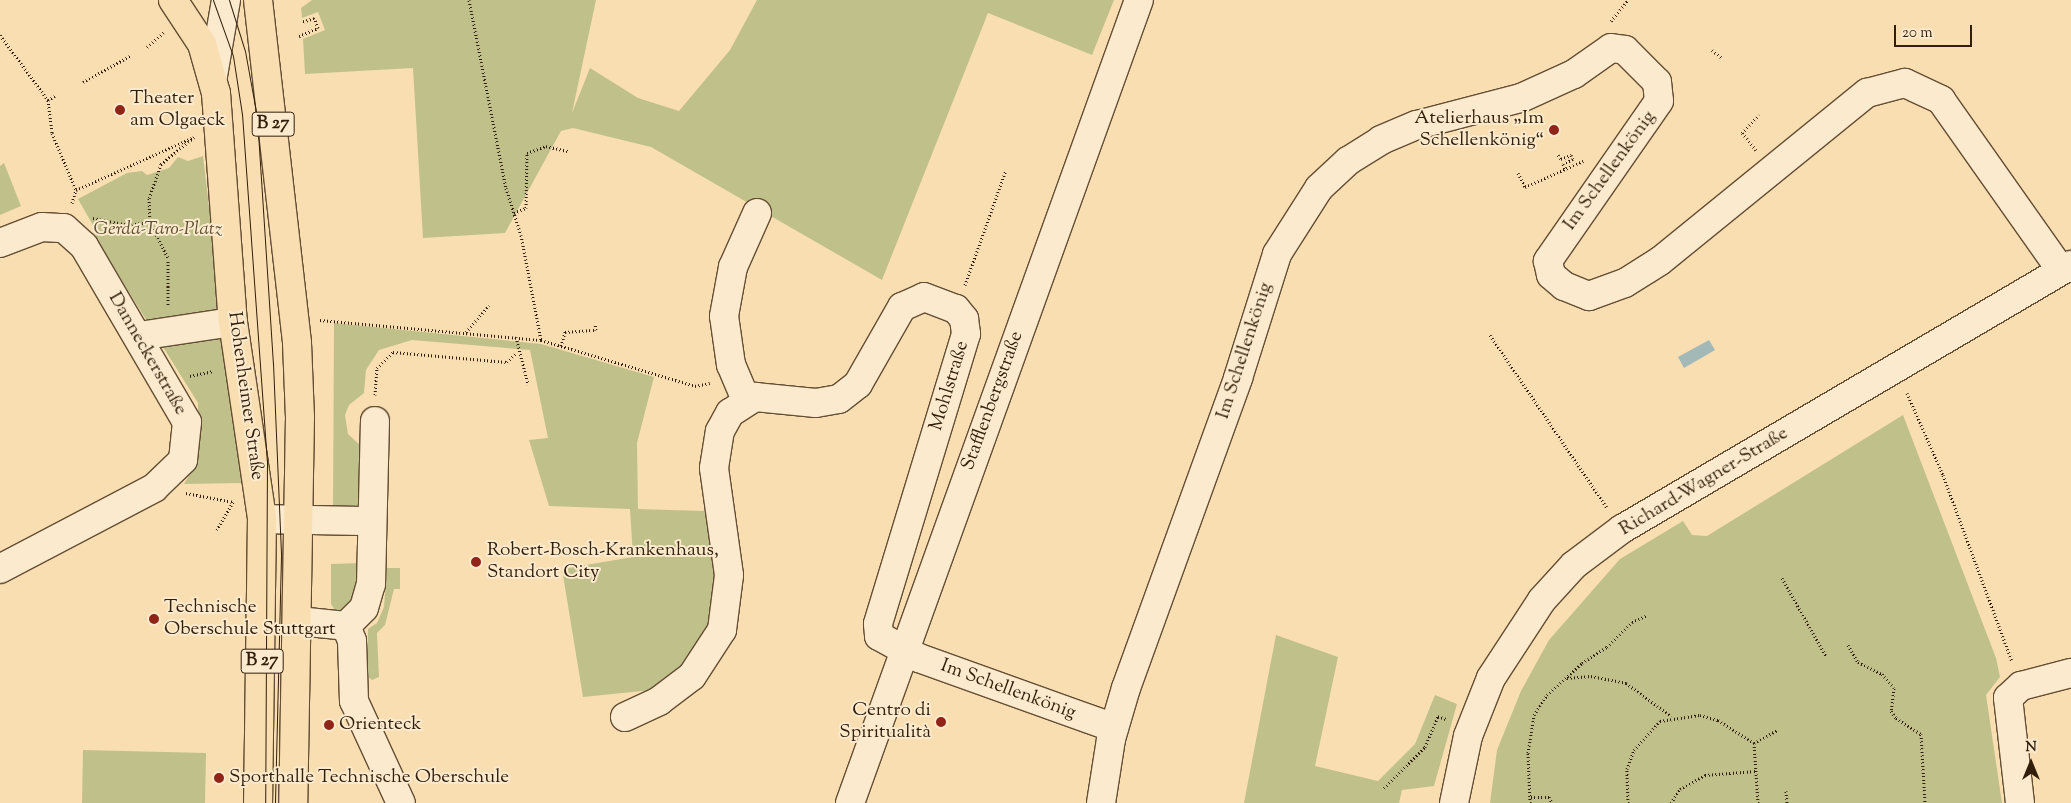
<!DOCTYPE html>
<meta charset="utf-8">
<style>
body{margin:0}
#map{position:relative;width:2071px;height:803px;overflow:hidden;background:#f9deb2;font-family:"Sorts Mill Goudy",serif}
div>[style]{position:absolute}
.green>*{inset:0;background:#c0c18a}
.water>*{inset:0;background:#a2b9b7}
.path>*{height:3px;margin-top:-1.5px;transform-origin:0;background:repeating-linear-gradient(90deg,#321e0a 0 1px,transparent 0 3.5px)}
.roads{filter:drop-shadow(1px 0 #644e34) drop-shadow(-1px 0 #644e34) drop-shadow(0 1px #644e34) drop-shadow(0 -1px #644e34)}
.minor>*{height:28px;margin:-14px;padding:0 14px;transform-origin:14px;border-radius:14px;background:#fbeacd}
.major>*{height:28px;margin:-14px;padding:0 14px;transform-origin:14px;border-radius:14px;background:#f9deb2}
.tram>*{height:1px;margin:-0.5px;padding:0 0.5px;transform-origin:0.5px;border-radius:0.5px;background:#321e0a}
.dots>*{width:14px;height:14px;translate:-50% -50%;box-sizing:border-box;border:2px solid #fbeacd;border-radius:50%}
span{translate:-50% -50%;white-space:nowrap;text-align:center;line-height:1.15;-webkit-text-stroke:4px #fbeacd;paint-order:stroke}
.shield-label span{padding:1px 4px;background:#fbeacd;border:1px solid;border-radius:4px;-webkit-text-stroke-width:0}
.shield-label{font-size:18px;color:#321e0a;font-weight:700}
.poi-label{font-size:19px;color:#321e0a}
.left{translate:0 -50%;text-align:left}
.right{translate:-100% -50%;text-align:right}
.street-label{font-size:19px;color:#321e0a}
.park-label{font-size:19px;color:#5d4f30;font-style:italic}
.north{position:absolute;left:2006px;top:738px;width:50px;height:50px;-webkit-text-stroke:4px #fbeacd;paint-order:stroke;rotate:0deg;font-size:14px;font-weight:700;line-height:20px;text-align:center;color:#321e0a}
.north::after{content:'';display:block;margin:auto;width:18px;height:22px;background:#321e0a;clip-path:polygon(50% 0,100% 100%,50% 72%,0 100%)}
.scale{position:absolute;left:1894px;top:25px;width:78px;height:22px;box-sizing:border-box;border:2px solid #321e0a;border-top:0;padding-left:6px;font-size:15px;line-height:18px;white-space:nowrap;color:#321e0a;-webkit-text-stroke:4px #fbeacd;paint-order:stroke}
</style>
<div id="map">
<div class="green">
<i style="clip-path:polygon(312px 0,596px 0,572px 113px,590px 68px,638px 98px,679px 111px,730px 50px,757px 0,1114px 0,1092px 55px,988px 13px,882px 280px,651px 147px,573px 128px,561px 131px,505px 233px,423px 238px,413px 68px,305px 74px,303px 39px,325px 30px,318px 12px,302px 18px,301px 8px)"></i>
<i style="clip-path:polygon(203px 156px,242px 483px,184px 484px,198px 460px,198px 403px,97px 241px,94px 227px,78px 199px,127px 173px,142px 171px,147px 175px,169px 168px,178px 157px,188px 161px)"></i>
<i style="clip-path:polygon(4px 163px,21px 206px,0 215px,0 166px)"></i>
<i style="clip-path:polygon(334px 323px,541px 344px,654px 377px,637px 443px,638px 509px,705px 511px,715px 577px,709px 626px,682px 667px,652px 690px,583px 697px,562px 569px,633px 557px,630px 509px,549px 506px,529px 440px,548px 438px,530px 350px,412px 340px,379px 350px,366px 370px,364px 393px,349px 405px,345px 415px,348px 434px,362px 447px,363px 511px,333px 510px)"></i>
<i style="clip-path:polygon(1903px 415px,1996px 658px,2000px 677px,1986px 695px,2002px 803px,1490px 803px,1497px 750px,1521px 691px,1549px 640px,1620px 559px,1683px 521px,1692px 535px,1707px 536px)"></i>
<i style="clip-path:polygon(361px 563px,360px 601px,347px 614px,336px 612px,331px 604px,331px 564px)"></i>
<i style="clip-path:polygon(387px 568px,400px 568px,400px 589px,394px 589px,385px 625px,377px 633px,379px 677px,372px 680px,367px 676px,368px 629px,377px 623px,384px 607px)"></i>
<i style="clip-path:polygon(1276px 635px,1338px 657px,1315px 766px,1378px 781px,1415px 744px,1435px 695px,1457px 704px,1434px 786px,1402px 790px,1399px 803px,1244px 803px)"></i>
<i style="clip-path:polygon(83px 750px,206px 753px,205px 803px,82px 803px)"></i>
</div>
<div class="water">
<i style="clip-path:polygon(1709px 340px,1715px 350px,1684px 368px,1678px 357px)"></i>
</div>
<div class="path">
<i style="left:469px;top:0;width:192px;rotate:78.9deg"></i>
<i style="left:506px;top:188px;width:49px;rotate:72.3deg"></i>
<i style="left:521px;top:235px;width:107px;rotate:79.2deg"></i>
<i style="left:1611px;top:21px;width:27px;rotate:-51deg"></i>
<i style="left:0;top:35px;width:81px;rotate:53.6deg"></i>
<i style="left:48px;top:100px;width:33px;rotate:83deg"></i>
<i style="left:52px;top:133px;width:62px;rotate:67.2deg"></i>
<i style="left:299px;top:36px;width:21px;rotate:-23deg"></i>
<i style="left:318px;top:28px;width:11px;rotate:-112deg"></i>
<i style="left:314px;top:18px;width:13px;rotate:162deg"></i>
<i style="left:147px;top:47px;width:23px;rotate:-41deg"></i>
<i style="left:1712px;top:50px;width:13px;rotate:39deg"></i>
<i style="left:83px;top:82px;width:54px;rotate:-29deg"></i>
<i style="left:48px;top:100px;width:8px;rotate:-30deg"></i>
<i style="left:1756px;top:150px;width:22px;rotate:-129deg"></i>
<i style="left:1742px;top:133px;width:25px;rotate:-47deg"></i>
<i style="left:1558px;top:155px;width:5px;rotate:53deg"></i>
<i style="left:1561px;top:159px;width:11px;rotate:-22deg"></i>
<i style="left:1571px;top:155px;width:4px;rotate:63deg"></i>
<i style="left:1573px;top:159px;width:11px;rotate:153deg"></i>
<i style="left:1563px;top:164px;width:5px;rotate:68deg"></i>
<i style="left:1518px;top:173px;width:16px;rotate:63deg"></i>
<i style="left:1525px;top:187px;width:64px;rotate:-24.1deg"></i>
<i style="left:72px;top:203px;width:14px;rotate:-73deg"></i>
<i style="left:76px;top:190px;width:129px;rotate:-24.2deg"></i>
<i style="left:194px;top:137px;width:43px;rotate:140.7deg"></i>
<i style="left:161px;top:164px;width:36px;rotate:109deg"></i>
<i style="left:149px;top:198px;width:24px;rotate:88deg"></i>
<i style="left:150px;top:222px;width:40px;rotate:63.4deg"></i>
<i style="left:168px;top:258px;width:47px;rotate:90deg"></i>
<i style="left:514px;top:213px;width:13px;rotate:-23deg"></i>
<i style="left:526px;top:208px;width:55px;rotate:-89deg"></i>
<i style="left:527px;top:153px;width:20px;rotate:-20deg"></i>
<i style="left:546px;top:146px;width:23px;rotate:13deg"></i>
<i style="left:93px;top:218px;width:36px;rotate:11deg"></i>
<i style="left:128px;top:225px;width:22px;rotate:-8deg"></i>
<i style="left:965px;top:285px;width:122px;rotate:-70.4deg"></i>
<i style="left:320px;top:320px;width:222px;rotate:5.2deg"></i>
<i style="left:541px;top:340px;width:161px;rotate:16.6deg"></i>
<i style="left:695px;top:386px;width:15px;rotate:-11deg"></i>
<i style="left:466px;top:332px;width:35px;rotate:-49deg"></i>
<i style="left:1490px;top:335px;width:210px;rotate:55.9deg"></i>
<i style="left:516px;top:337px;width:49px;rotate:75.7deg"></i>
<i style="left:561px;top:346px;width:15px;rotate:-74deg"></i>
<i style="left:565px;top:332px;width:31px;rotate:-4deg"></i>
<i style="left:596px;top:330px;width:6px;rotate:-99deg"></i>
<i style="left:190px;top:376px;width:24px;rotate:-12deg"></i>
<i style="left:1907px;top:393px;width:90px;rotate:66.3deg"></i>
<i style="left:1943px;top:475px;width:199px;rotate:69.7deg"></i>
<i style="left:375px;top:395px;width:27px;rotate:-86deg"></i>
<i style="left:377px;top:368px;width:23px;rotate:-45deg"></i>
<i style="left:393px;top:352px;width:114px;rotate:5deg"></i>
<i style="left:507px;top:362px;width:14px;rotate:-45deg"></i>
<i style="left:186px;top:493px;width:48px;rotate:10.8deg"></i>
<i style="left:233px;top:502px;width:32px;rotate:120deg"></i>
<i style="left:1782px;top:578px;width:90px;rotate:60.6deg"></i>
<i style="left:1848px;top:645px;width:20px;rotate:60deg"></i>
<i style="left:1858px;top:662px;width:27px;rotate:27deg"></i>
<i style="left:1882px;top:674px;width:18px;rotate:49deg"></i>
<i style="left:1894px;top:688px;width:23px;rotate:97deg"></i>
<i style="left:1891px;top:711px;width:9px;rotate:54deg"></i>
<i style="left:1896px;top:718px;width:30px;rotate:33deg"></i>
<i style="left:1921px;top:734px;width:69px;rotate:86.7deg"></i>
<i style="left:1567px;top:678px;width:24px;rotate:-5deg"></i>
<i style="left:1591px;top:676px;width:36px;rotate:11deg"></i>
<i style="left:1626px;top:683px;width:56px;rotate:36.3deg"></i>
<i style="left:1384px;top:788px;width:58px;rotate:-45deg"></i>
<i style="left:1425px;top:747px;width:34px;rotate:-67deg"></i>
<i style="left:1438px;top:716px;width:9px;rotate:21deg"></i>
<i style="left:1786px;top:791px;width:12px;rotate:85deg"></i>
<i style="left:1531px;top:797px;width:18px"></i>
<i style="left:1549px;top:797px;width:7px;rotate:63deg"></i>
<i style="left:1530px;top:803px;width:50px;rotate:-92.3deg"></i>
<i style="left:1528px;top:753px;width:38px;rotate:-81deg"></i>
<i style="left:1534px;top:715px;width:24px;rotate:-57deg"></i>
<i style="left:1547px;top:695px;width:47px;rotate:-42.4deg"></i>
<i style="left:1582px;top:663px;width:30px;rotate:-33deg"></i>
<i style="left:1607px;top:647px;width:35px;rotate:-45deg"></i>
<i style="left:1632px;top:622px;width:17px;rotate:-24deg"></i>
<i style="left:1628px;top:803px;width:34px;rotate:-92deg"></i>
<i style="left:1627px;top:769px;width:20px;rotate:-70deg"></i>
<i style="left:1634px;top:750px;width:39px;rotate:-48deg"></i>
<i style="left:1660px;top:721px;width:40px;rotate:-8.5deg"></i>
<i style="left:1700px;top:715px;width:19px;rotate:16deg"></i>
<i style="left:1718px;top:720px;width:43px;rotate:32.6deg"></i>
<i style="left:1671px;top:803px;width:17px;rotate:-57deg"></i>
<i style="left:1680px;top:789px;width:29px;rotate:-29deg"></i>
<i style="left:1705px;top:775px;width:51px;rotate:-4.5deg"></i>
<i style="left:1758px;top:803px;width:60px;rotate:-93.8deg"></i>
<i style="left:1754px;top:743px;width:26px;rotate:-29deg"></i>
</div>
<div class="roads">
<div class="minor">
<i style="left:213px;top:76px;width:77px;rotate:-80.3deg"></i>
<i style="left:0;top:243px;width:45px;rotate:-20.9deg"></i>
<i style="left:42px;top:227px;width:22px;rotate:3deg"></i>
<i style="left:64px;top:228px;width:27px;rotate:42deg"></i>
<i style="left:84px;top:246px;width:204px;rotate:59.7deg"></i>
<i style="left:187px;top:422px;width:38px;rotate:96deg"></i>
<i style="left:183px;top:460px;width:40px;rotate:136deg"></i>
<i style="left:154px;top:488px;width:174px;rotate:152.3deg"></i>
<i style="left:139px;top:336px;width:95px;rotate:-8.5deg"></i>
<i style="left:746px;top:400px;width:38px;rotate:-113deg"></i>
<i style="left:731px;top:365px;width:49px;rotate:-98.1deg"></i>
<i style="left:724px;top:316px;width:50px;rotate:-79.6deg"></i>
<i style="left:733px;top:267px;width:59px;rotate:-66deg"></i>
<i style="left:262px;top:519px;width:98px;rotate:1.2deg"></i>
<i style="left:298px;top:621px;width:48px;rotate:5.9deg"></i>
<i style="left:346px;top:626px;width:16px;rotate:68deg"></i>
<i style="left:352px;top:641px;width:60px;rotate:88.1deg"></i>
<i style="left:354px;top:701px;width:112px;rotate:65.3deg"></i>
<i style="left:346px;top:626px;width:25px;rotate:-45deg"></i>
<i style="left:364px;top:608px;width:25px;rotate:-74deg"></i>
<i style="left:371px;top:584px;width:163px;rotate:-88.6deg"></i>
<i style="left:625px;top:717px;width:38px;rotate:-25deg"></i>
<i style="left:659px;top:701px;width:41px;rotate:-37.1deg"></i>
<i style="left:692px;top:676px;width:55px;rotate:-56.9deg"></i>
<i style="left:722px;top:630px;width:55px;rotate:-82.7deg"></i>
<i style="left:729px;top:575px;width:108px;rotate:-98deg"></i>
<i style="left:714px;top:468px;width:37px;rotate:-81deg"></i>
<i style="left:720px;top:431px;width:21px;rotate:-61deg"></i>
<i style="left:730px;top:413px;width:30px;rotate:-33deg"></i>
<i style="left:755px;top:397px;width:61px;rotate:5.6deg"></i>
<i style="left:816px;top:403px;width:23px;rotate:-10deg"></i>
<i style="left:839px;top:399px;width:24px;rotate:-38deg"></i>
<i style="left:858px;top:384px;width:89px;rotate:-60.3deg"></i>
<i style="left:902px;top:307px;width:24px;rotate:-24deg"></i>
<i style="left:924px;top:297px;width:34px;rotate:21deg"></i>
<i style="left:956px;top:309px;width:13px;rotate:51deg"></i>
<i style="left:964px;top:319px;width:15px;rotate:82deg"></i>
<i style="left:966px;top:334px;width:303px;rotate:106.9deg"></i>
<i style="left:878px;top:624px;width:12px;rotate:85deg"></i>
<i style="left:879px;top:636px;width:46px;rotate:28.8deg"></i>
<i style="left:919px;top:658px;width:207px;rotate:19.7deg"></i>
<i style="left:850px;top:803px;width:853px;rotate:-70.21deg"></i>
<i style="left:1101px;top:803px;width:65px;rotate:-81.1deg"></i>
<i style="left:1111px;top:739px;width:53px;rotate:-73.6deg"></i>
<i style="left:1126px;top:688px;width:330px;rotate:-70.1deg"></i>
<i style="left:1238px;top:378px;width:130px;rotate:-72.5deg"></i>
<i style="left:1277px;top:254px;width:78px;rotate:-57.5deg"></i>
<i style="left:1319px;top:188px;width:40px;rotate:-43deg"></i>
<i style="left:1348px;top:161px;width:39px;rotate:-32deg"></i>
<i style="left:1381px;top:140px;width:39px;rotate:-23deg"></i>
<i style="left:1417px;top:125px;width:107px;rotate:-14.6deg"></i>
<i style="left:1521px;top:98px;width:58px;rotate:-24.4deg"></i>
<i style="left:1574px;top:74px;width:45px;rotate:-35.1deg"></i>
<i style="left:1611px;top:48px;width:14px;rotate:8deg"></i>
<i style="left:1625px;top:50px;width:45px;rotate:45deg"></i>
<i style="left:1657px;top:82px;width:19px;rotate:84deg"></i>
<i style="left:1659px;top:101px;width:195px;rotate:124.8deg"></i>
<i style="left:1548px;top:261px;width:14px;rotate:78deg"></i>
<i style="left:1551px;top:275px;width:17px;rotate:40deg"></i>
<i style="left:1564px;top:286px;width:27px;rotate:22deg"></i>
<i style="left:1589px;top:296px;width:38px;rotate:-20deg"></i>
<i style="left:1625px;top:283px;width:41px;rotate:-32.2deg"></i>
<i style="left:1660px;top:261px;width:267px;rotate:-39.1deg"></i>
<i style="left:1867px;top:93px;width:39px;rotate:-15deg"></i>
<i style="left:1905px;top:83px;width:40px;rotate:25deg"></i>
<i style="left:1941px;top:100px;width:208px;rotate:54.8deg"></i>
<i style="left:1454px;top:803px;width:68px;rotate:-78.2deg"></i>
<i style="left:1468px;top:736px;width:62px;rotate:-68.4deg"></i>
<i style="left:1491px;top:678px;width:93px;rotate:-56.8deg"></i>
<i style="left:1542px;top:600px;width:47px;rotate:-47.6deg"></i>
<i style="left:1574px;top:565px;width:60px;rotate:-36.9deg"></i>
<i style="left:1622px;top:529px;width:521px;rotate:-30.45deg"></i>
<i style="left:2020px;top:803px;width:106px;rotate:-96.5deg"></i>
<i style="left:2008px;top:698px;width:18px;rotate:-43deg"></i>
<i style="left:2021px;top:686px;width:52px;rotate:-14.6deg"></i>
</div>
<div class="major">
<i style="left:173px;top:0;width:53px;rotate:56.6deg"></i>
<i style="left:202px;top:44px;width:51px;rotate:74.1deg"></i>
<i style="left:216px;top:93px;width:230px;rotate:85.8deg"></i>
<i style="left:233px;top:322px;width:199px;rotate:81.6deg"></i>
<i style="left:262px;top:519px;width:284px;rotate:90.8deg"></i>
<i style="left:258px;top:0;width:345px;rotate:83.5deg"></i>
<i style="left:297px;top:343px;width:74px;rotate:87.7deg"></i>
<i style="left:300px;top:417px;width:386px;rotate:91deg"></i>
</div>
</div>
<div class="tram">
<i style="left:213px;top:0;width:59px;rotate:70.3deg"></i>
<i style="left:233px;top:56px;width:59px;rotate:81.2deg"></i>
<i style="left:242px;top:114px;width:347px;rotate:85.9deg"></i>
<i style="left:267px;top:460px;width:343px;rotate:90.3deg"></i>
<i style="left:229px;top:0;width:53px;rotate:72.6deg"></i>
<i style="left:245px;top:51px;width:67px;rotate:79.7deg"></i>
<i style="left:257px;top:117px;width:247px;rotate:86.3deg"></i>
<i style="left:273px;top:363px;width:193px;rotate:87.6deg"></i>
<i style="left:281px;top:556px;width:247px;rotate:91.4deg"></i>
</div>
<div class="dots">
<i style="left:120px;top:110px;background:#8f2418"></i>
<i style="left:1554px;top:130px;background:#8f2418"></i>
<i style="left:476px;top:562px;background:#8f2418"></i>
<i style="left:154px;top:619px;background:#8f2418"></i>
<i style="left:941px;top:722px;background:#8f2418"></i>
<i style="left:329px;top:725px;background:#8f2418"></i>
<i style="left:219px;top:778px;background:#8f2418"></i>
</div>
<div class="shield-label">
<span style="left:273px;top:124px">B 27</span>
<span style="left:262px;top:661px">B 27</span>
</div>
<div class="poi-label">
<span class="left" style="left:130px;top:110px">Theater<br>am Olgaeck</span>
<span class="right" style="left:1544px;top:130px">Atelierhaus „Im<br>Schellenkönig“</span>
<span class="left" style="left:487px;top:562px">Robert-Bosch-Krankenhaus,<br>Standort City</span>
<span class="left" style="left:164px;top:619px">Technische<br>Oberschule Stuttgart</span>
<span class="right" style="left:931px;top:722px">Centro di<br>Spiritualità</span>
<span class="left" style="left:339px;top:725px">Orienteck</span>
<span class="left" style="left:229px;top:778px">Sporthalle Technische Oberschule</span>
</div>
<div class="street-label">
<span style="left:1610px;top:171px;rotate:-54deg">Im Schellenkönig</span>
<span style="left:1245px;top:351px;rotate:-72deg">Im Schellenkönig</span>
<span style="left:147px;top:354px;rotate:60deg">Danneckerstraße</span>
<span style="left:950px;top:386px;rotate:-73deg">Mohlstraße</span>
<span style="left:245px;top:396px;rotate:82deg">Hohenheimer Straße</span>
<span style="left:993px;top:401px;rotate:-70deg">Stafflenbergstraße</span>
<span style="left:1704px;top:482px;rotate:-31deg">Richard-Wagner-Straße</span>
<span style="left:1008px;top:690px;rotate:20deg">Im Schellenkönig</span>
</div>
<div class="park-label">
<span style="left:158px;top:230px">Gerda-Taro-Platz</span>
</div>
<div class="north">N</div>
<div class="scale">20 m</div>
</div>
